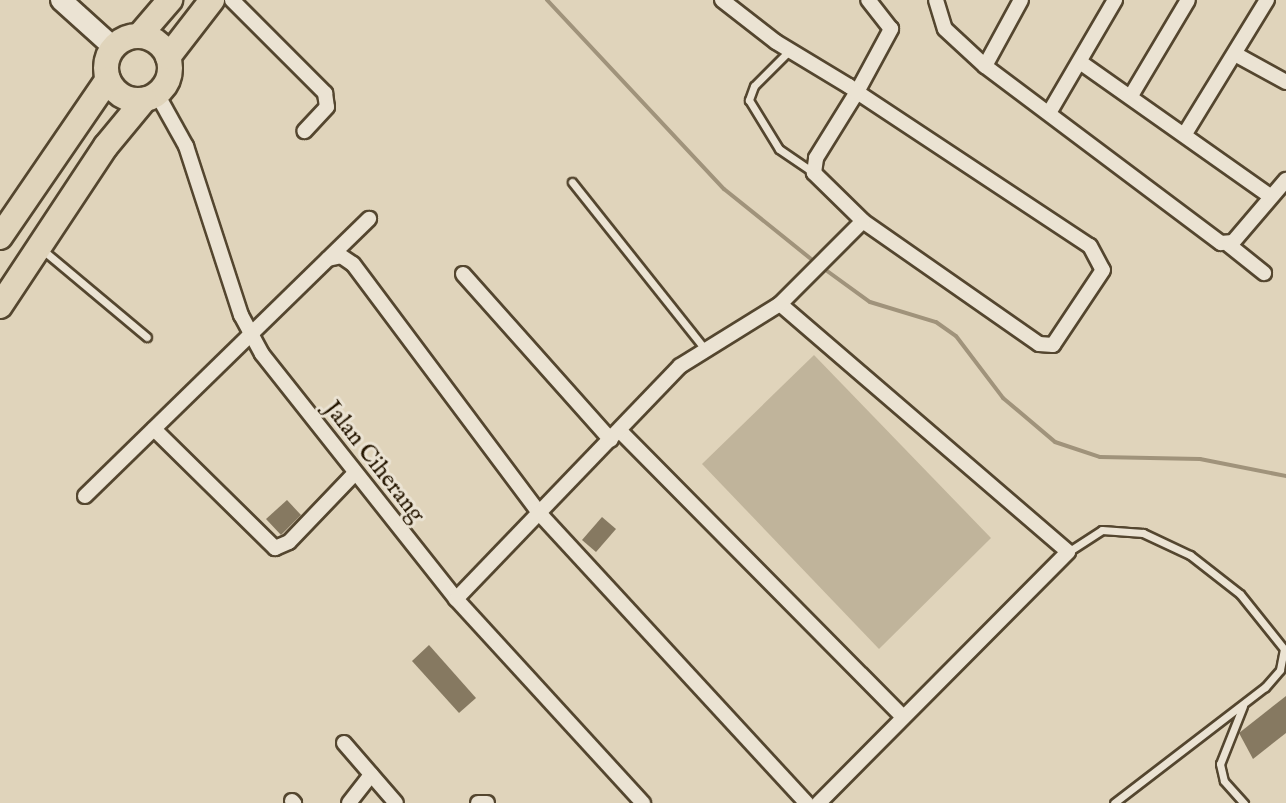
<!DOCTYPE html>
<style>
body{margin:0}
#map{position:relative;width:1286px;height:803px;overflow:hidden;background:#e0d4bb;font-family:"IM FELL English",serif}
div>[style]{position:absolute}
.green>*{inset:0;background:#c0b49b}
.stream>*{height:4px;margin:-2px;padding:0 2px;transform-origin:2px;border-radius:2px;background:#a0937b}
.building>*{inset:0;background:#867961}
.roads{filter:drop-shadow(2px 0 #54462f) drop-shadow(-2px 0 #54462f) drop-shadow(0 2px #54462f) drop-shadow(0 -2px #54462f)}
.service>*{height:7px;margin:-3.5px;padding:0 3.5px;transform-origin:3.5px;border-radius:3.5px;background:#ebe3d3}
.minor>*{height:14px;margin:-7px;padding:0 7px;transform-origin:7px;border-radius:7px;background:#ebe3d3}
.secondary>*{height:20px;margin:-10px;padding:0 10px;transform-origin:10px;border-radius:10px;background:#ebe3d3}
.primary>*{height:24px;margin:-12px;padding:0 12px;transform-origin:12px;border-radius:12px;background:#e0d4bb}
.primary>.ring{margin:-12px;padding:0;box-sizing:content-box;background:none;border:24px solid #e0d4bb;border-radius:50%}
span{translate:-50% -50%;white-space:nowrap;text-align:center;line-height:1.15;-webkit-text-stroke:6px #ebe3d3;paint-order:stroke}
.street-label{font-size:24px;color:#251600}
</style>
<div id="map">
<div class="green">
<i style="clip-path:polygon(814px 355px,991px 538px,879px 649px,702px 464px)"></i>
</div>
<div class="stream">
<i style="left:547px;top:0;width:259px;rotate:46.9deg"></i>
<i style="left:724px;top:189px;width:118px;rotate:38.8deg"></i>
<i style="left:823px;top:268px;width:58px;rotate:35.9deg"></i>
<i style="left:870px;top:302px;width:69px;rotate:16.9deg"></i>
<i style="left:936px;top:322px;width:24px;rotate:35deg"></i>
<i style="left:956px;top:336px;width:78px;rotate:52.8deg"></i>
<i style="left:1003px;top:398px;width:68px;rotate:40.2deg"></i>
<i style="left:1055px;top:442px;width:47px;rotate:18.4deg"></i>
<i style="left:1100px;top:457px;width:100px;rotate:1.1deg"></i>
<i style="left:1200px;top:459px;width:88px;rotate:11.2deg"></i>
</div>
<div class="building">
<i style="clip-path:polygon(287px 500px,301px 515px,281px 535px,266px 519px)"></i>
<i style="clip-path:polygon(602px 517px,616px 529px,596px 552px,582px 540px)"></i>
<i style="clip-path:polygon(429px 645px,476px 698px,459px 713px,412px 661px)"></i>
<i style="clip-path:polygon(1286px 696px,1286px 733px,1253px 759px,1239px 733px)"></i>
</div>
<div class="roads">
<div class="service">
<i style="left:789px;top:51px;width:49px;rotate:135deg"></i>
<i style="left:754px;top:86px;width:15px;rotate:110deg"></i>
<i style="left:749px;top:100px;width:57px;rotate:58.5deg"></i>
<i style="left:779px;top:149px;width:42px;rotate:34.4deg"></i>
<i style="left:572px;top:182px;width:212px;rotate:51.5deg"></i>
<i style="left:44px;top:251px;width:134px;rotate:39.9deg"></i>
<i style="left:1068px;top:552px;width:40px;rotate:-32.9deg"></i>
<i style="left:1102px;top:530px;width:41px;rotate:4.2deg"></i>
<i style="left:1143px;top:533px;width:52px;rotate:25.1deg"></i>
<i style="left:1190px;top:555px;width:63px;rotate:38deg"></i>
<i style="left:1240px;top:594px;width:70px;rotate:51.3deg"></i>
<i style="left:1284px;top:649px;width:21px;rotate:101deg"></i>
<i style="left:1280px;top:670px;width:23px;rotate:131deg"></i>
<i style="left:1265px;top:687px;width:190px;rotate:142.5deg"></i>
<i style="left:1243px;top:706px;width:62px;rotate:111.6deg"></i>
<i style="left:1220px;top:764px;width:17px;rotate:77deg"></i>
<i style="left:1224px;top:781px;width:30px;rotate:48deg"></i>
</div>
<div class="minor">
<i style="left:232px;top:0;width:132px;rotate:45deg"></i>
<i style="left:325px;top:93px;width:14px;rotate:82deg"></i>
<i style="left:327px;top:107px;width:33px;rotate:133deg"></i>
<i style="left:722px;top:0;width:68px;rotate:37.9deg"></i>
<i style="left:776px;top:42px;width:85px;rotate:31.1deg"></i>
<i style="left:849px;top:86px;width:10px;rotate:37deg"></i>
<i style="left:857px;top:92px;width:279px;rotate:33.5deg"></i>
<i style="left:1090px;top:246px;width:27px;rotate:62deg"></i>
<i style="left:1103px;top:270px;width:90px;rotate:123.7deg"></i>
<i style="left:1053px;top:345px;width:14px;rotate:-176deg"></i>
<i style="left:1039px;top:344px;width:215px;rotate:-145.1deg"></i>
<i style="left:863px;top:221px;width:69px;rotate:-135.6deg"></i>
<i style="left:814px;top:173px;width:15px;rotate:-82deg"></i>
<i style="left:816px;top:158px;width:78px;rotate:-58.2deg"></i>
<i style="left:857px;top:92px;width:72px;rotate:-61.6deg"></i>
<i style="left:891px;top:29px;width:37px;rotate:-128deg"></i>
<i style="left:936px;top:0;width:30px;rotate:73deg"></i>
<i style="left:945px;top:29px;width:54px;rotate:42.8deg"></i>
<i style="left:985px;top:66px;width:295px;rotate:36.9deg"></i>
<i style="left:1221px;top:243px;width:12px;rotate:-5deg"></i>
<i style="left:1233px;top:242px;width:82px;rotate:-49.5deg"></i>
<i style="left:1235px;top:54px;width:58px;rotate:28.8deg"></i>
<i style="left:1080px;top:62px;width:232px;rotate:35.2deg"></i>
<i style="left:985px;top:66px;width:75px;rotate:-61.4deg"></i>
<i style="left:157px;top:94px;width:60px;rotate:60.9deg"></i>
<i style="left:186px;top:146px;width:178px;rotate:72deg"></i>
<i style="left:241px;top:315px;width:44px;rotate:61.7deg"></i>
<i style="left:262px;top:354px;width:313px;rotate:51.6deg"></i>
<i style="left:456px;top:599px;width:277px;rotate:47.5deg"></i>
<i style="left:1132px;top:94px;width:109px;rotate:-59.2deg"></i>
<i style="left:1049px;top:113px;width:131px;rotate:-59.7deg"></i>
<i style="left:1186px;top:132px;width:155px;rotate:-58.5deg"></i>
<i style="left:1229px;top:245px;width:45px;rotate:38.7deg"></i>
<i style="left:328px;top:259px;width:13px;rotate:-13deg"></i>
<i style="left:341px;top:256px;width:14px;rotate:34deg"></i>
<i style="left:353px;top:264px;width:311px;rotate:53.2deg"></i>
<i style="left:539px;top:513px;width:395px;rotate:47.3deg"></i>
<i style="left:463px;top:274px;width:222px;rotate:48.3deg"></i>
<i style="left:780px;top:304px;width:380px;rotate:40.7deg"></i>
<i style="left:1068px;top:552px;width:354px;rotate:134.8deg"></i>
<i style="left:154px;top:429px;width:170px;rotate:44.5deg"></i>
<i style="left:275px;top:548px;width:15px;rotate:-23deg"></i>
<i style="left:289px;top:542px;width:94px;rotate:-46.3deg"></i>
<i style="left:620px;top:431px;width:401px;rotate:45.3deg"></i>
<i style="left:85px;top:496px;width:397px;rotate:-44.3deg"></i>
<i style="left:456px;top:599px;width:323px;rotate:-46.1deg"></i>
<i style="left:680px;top:366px;width:118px;rotate:-31.8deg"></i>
<i style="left:780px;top:304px;width:117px;rotate:-45deg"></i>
<i style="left:344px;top:743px;width:79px;rotate:49.1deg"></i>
<i style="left:292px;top:801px;width:3px;rotate:45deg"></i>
<i style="left:349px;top:803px;width:36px;rotate:-52deg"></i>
<i style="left:478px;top:803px;width:9px"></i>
</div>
<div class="secondary">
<i style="left:61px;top:0;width:70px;rotate:42.1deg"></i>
</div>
<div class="primary">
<i class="ring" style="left:106px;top:36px;width:40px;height:40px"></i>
<i style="left:139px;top:36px;width:48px;rotate:-49.3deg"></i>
<i style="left:168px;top:57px;width:72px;rotate:-52.3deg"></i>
<i style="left:0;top:237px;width:191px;rotate:-55.6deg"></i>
<i style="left:0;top:306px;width:192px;rotate:-56.5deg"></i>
<i style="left:106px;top:146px;width:60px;rotate:-50.4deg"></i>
</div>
</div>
<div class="street-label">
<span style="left:374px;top:462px;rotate:52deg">Jalan Ciherang</span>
</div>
</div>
